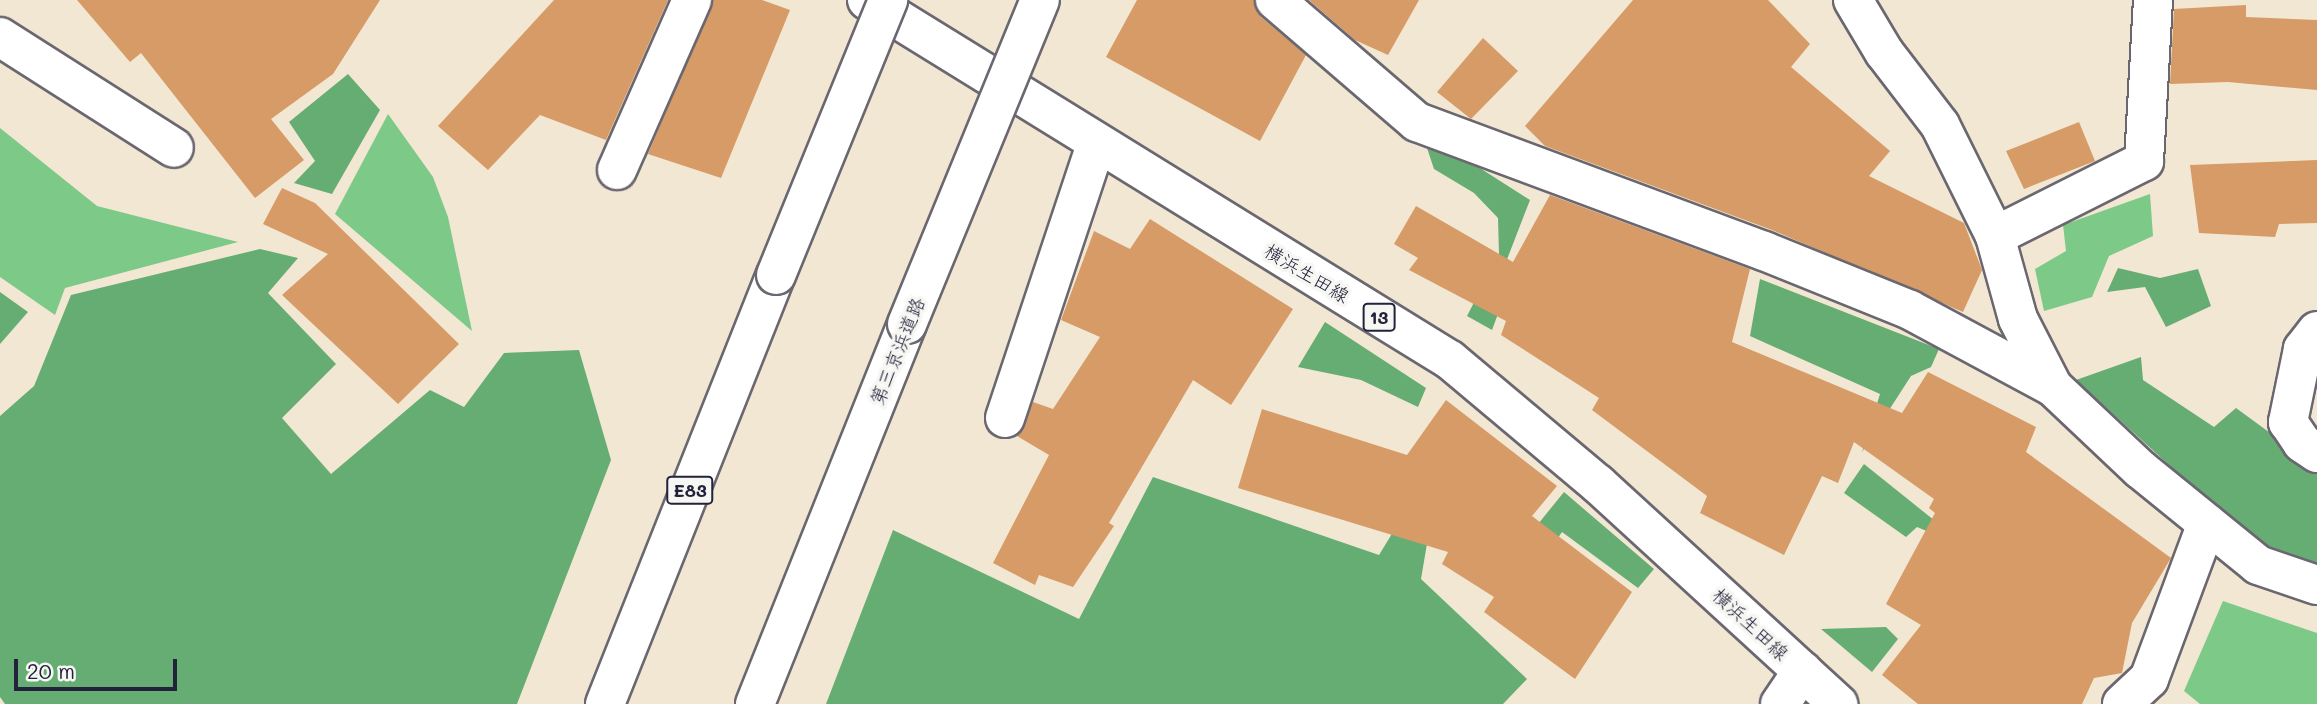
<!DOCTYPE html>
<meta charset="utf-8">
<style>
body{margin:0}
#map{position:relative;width:2317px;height:704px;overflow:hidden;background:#f2e7d2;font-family:Mali,"Klee One",sans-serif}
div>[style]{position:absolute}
.green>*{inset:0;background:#7dc987}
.forest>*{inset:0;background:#66ad74}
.building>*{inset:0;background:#d69b66}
.roads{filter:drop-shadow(2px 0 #6b6770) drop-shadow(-2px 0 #6b6770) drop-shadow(0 2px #6b6770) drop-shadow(0 -2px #6b6770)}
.minor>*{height:38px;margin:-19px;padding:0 19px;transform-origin:19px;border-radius:19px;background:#fff}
.major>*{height:38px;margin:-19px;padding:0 19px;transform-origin:19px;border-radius:19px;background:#fff}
.highway>*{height:38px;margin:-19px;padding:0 19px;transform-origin:19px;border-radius:19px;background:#fff}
.bridges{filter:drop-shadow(2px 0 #6b6770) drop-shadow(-2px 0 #6b6770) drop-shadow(0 2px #6b6770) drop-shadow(0 -2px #6b6770)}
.highway-bridge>*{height:38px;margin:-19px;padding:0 19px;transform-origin:19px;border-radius:19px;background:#fff}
span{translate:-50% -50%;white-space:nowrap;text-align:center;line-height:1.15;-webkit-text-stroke:7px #f6f6f2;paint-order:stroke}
.shield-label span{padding:2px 5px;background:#f6f6f2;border:2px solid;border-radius:5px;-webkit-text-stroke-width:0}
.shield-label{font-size:18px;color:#22223b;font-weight:700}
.street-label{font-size:19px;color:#22223b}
.scale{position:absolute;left:14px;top:659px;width:163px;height:32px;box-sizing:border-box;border:4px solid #22223b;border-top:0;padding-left:9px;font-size:21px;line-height:24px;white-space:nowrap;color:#22223b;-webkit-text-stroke:5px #f6f6f2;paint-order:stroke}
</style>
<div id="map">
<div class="green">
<i style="clip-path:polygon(388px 114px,433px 177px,448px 217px,472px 331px,335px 214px)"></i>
<i style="clip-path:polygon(0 128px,97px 206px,238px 242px,65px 288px,55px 315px,0 277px)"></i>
<i style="clip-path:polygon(2150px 194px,2153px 236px,2109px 256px,2092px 297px,2044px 311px,2035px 269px,2066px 251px,2063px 225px)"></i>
<i style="clip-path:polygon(2223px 601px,2317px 633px,2317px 704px,2200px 704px,2184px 691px)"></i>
</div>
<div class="forest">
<i style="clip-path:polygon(348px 74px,380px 110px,332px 194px,294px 183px,315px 161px,289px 122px)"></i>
<i style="clip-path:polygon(1426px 145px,1461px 156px,1530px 200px,1506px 262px,1511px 279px,1492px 330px,1467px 316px,1499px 254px,1498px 218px,1474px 193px,1434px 169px)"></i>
<i style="clip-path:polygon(260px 249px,298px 258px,268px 293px,336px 364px,282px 418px,331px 474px,430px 390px,464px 407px,504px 353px,579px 350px,611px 460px,517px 704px,5px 704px,0 697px,0 416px,34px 386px,71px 295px)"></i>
<i style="clip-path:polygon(2118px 268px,2160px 278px,2198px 269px,2211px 306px,2166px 327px,2145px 287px,2107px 292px)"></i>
<i style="clip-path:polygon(1760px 279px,1939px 349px,1931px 367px,1911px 376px,1862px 452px,1880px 394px,1750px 336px)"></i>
<i style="clip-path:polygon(0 292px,28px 312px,0 344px)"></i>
<i style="clip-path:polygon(1325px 322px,1426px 388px,1418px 407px,1361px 380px,1298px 367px)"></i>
<i style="clip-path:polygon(2141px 357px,2143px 380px,2214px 427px,2236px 408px,2317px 467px,2317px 568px,2262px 550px,2076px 380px)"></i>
<i style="clip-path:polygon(1864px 464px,1970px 549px,1917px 527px,1906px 537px,1844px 493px)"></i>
<i style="clip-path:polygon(1153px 477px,1379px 555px,1401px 519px,1429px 532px,1421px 579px,1527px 679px,1503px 704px,826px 704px,893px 530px,1079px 619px)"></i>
<i style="clip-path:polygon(1564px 492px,1654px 569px,1638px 588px,1562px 532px,1551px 548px,1534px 529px)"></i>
<i style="clip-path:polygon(1886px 627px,1898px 639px,1872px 672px,1821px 629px)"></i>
</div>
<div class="building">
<i style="clip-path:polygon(77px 0,380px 0,333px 74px,271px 119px,304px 160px,255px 198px,141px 53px,130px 62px)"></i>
<i style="clip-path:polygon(554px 0,668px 0,606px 140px,540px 115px,488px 170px,438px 126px)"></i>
<i style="clip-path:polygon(713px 0,762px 0,790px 10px,721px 178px,648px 154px)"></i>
<i style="clip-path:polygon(1137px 0,1254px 0,1261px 17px,1306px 55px,1260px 141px,1106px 57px)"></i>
<i style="clip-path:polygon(1309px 0,1419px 0,1388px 55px,1355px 40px)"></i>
<i style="clip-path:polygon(1633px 0,1768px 0,1810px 44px,1791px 67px,1890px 151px,1869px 176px,1964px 223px,1982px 270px,1963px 312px,1772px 230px,1545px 146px,1525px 126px)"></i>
<i style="clip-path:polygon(2246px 5px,2246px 17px,2317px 20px,2317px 90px,2228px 82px,2170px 84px,2174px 9px)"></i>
<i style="clip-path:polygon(1483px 38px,1518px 71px,1471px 119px,1437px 92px)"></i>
<i style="clip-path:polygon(2079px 122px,2095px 161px,2024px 189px,2006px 151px)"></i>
<i style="clip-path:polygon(2317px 160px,2317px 223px,2279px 224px,2275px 237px,2199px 233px,2190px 165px)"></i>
<i style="clip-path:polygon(282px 188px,315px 203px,459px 344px,398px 404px,282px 295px,328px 254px,263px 224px)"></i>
<i style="clip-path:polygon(1550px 195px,1750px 269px,1732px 342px,1902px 413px,1928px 372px,2036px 427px,2026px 452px,2171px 558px,2132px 623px,2122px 673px,2094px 678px,2082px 704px,1918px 704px,1882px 675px,1921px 625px,1886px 604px,1935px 513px,1929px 508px,1934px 499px,1854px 442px,1838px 483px,1822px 476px,1784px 555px,1700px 513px,1707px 496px,1592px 410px,1599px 398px,1501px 335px,1506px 321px,1409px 270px,1418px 258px,1394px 244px,1416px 206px,1513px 262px)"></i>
<i style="clip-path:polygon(1150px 219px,1293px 309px,1231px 405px,1193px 380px,1109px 523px,1114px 526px,1073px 587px,1039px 575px,1035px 585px,993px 563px,1049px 455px,1017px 436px,1033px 402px,1053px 409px,1100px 337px,1061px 320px,1094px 231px,1130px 249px)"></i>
<i style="clip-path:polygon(1446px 400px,1557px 486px,1532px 516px,1632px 592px,1575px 679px,1484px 612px,1494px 597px,1442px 564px,1448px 552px,1238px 488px,1262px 409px,1407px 455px)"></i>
</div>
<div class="roads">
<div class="minor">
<i style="left:1275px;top:0;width:187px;rotate:40.7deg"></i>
<i style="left:1417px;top:122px;width:370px;rotate:20.4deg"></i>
<i style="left:1764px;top:251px;width:157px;rotate:22deg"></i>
<i style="left:1910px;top:310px;width:162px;rotate:28.3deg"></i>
<i style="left:1853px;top:0;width:61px;rotate:59.2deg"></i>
<i style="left:1884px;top:52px;width:92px;rotate:52.5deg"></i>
<i style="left:1940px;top:125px;width:124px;rotate:63.6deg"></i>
<i style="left:1995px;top:236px;width:86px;rotate:74.5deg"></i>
<i style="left:2018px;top:319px;width:76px;rotate:62.8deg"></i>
<i style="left:2053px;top:387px;width:120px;rotate:43.3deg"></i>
<i style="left:2140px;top:469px;width:152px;rotate:39.1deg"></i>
<i style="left:2258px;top:565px;width:62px;rotate:18.7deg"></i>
<i style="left:0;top:37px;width:206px;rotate:32.5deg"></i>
<i style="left:617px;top:170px;width:186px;rotate:-66.2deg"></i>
<i style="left:1995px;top:236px;width:167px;rotate:-26.7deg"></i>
<i style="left:2144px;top:161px;width:161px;rotate:-86.8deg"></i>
<i style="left:2317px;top:331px;width:23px;rotate:128deg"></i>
<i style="left:2303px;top:349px;width:75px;rotate:101.6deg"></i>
<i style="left:2288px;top:422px;width:25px;rotate:56deg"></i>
<i style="left:2302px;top:443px;width:18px;rotate:34deg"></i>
<i style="left:1005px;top:418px;width:288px;rotate:-71.6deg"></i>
<i style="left:1780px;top:704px;width:40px;rotate:-56deg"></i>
<i style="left:2122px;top:704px;width:37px;rotate:-43deg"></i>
<i style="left:2149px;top:679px;width:166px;rotate:-69.6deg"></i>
</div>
<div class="major">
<i style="left:867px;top:0;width:685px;rotate:31.7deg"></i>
<i style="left:1450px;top:360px;width:193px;rotate:40deg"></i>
<i style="left:1598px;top:484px;width:326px;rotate:42.5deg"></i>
</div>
<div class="highway">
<i style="left:605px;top:704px;width:462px;rotate:-68.3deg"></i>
<i style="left:755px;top:704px;width:409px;rotate:-68.2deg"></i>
</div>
</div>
<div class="bridges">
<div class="highway-bridge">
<i style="left:776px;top:275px;width:297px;rotate:-67.8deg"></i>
<i style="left:907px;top:324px;width:350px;rotate:-67.7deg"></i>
</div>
</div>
<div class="shield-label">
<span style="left:1379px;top:317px">13</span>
<span style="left:690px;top:490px">E83</span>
</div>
<div class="street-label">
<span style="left:1307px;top:273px;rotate:31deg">横浜生田線</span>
<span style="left:897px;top:351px;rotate:-68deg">第三京浜道路</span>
<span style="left:1751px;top:624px;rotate:43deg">横浜生田線</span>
</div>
<div class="scale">20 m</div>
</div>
